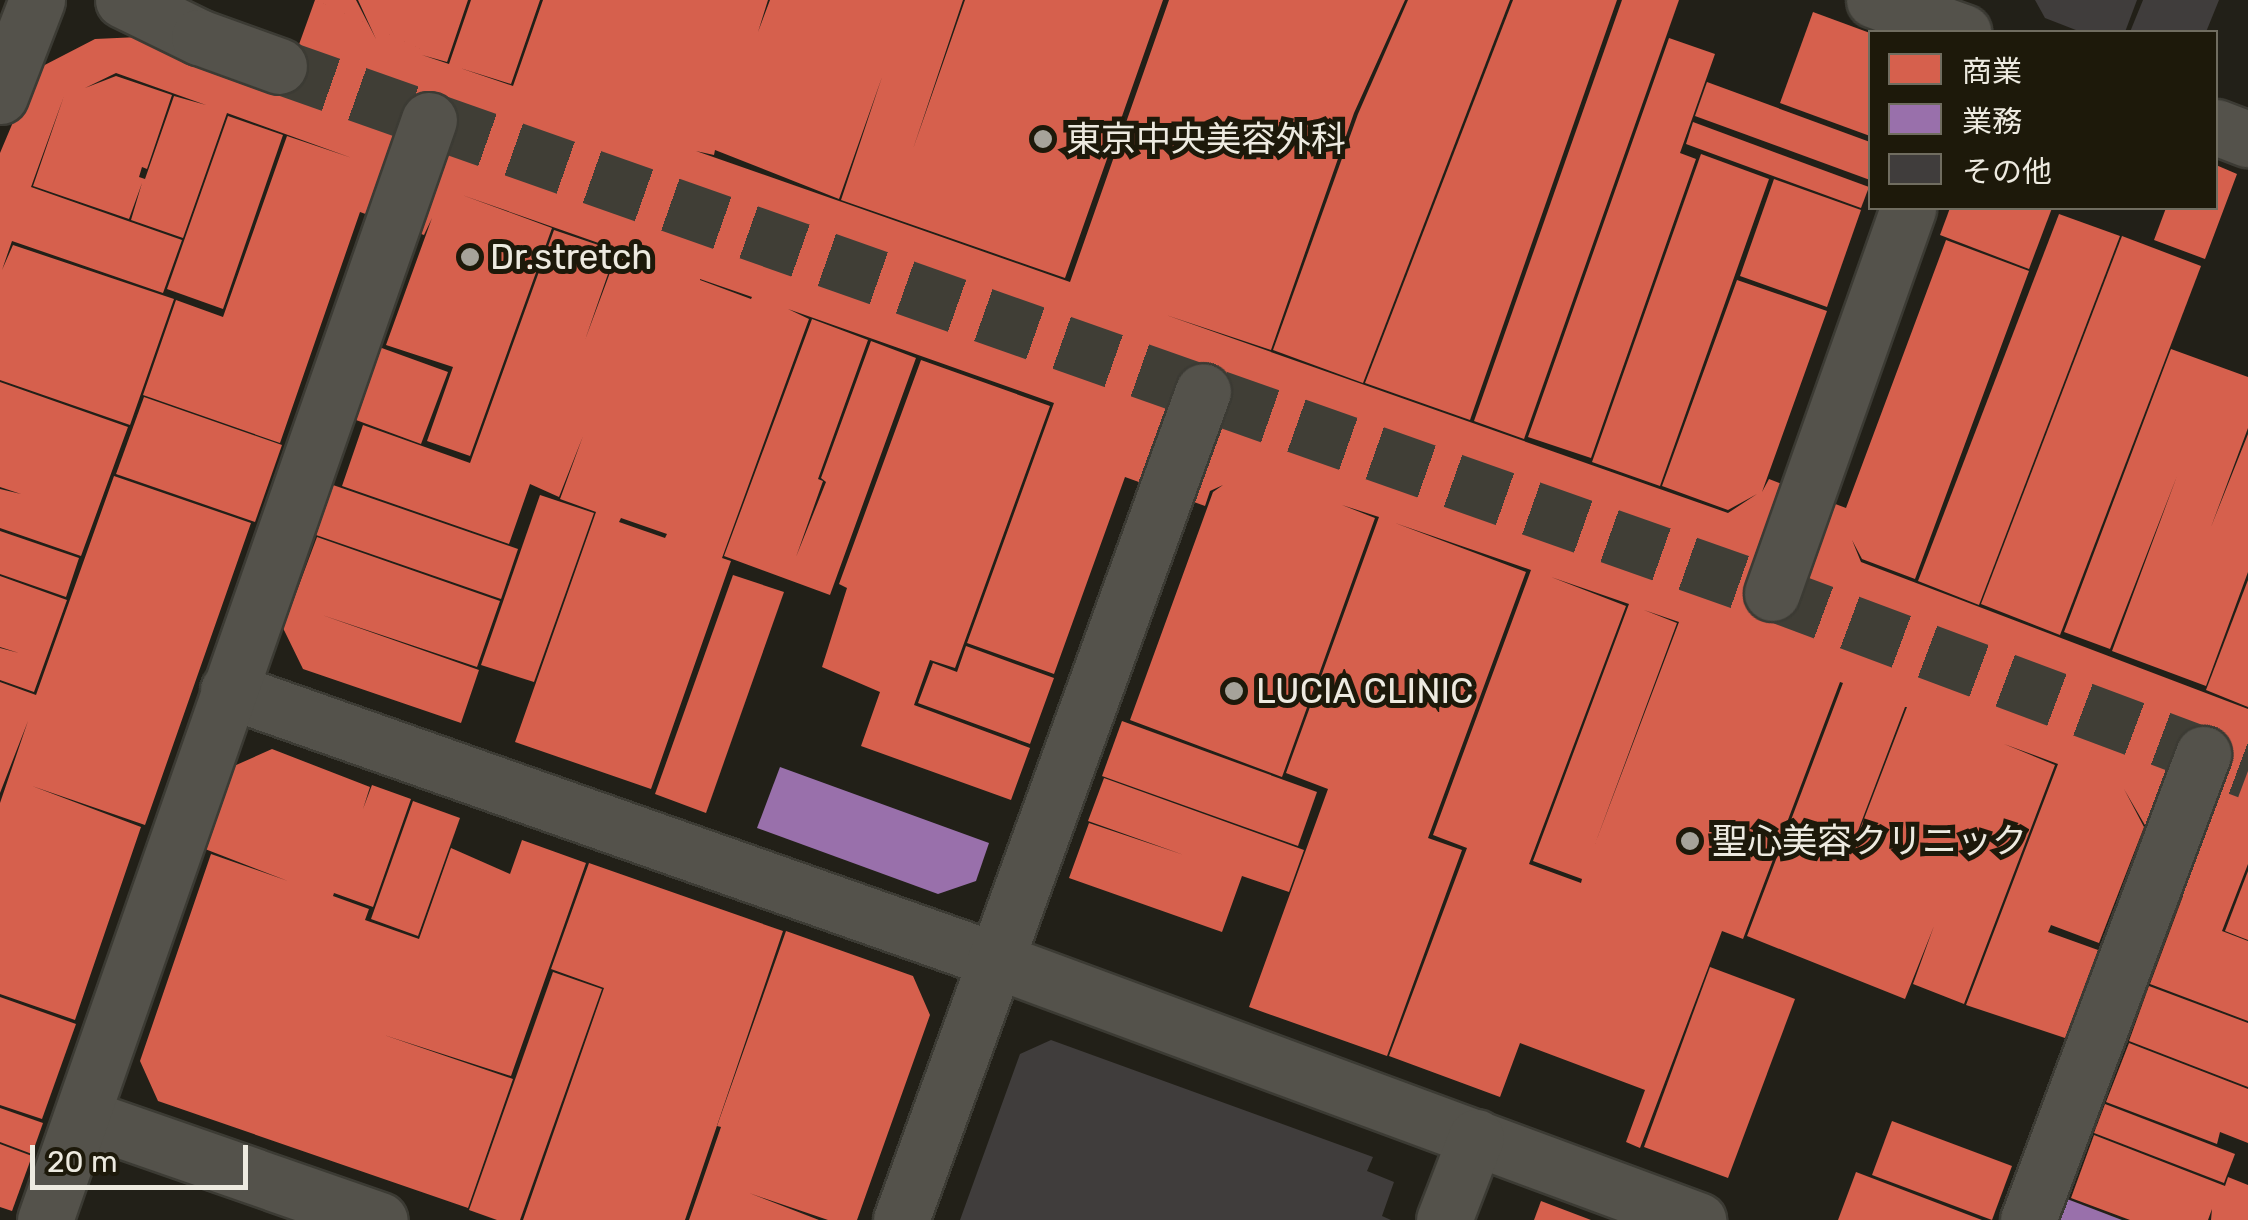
<!DOCTYPE html>
<meta charset="utf-8">
<style>
body{margin:0}
#map{position:relative;width:2248px;height:1220px;overflow:hidden;background:#222018;font-family:Rubik,"Noto Sans JP",sans-serif}
div>[style]{position:absolute}
.shops>*{inset:0;background:#d6604d}
.offices>*{inset:0;background:#9970ab}
.building>*{inset:0;background:#403d3c}
.street-tunnel>*{height:55px;margin-top:-27.5px;transform-origin:0;background:repeating-linear-gradient(90deg,#403e36 0 55px,transparent 0 83px)}
.roads{filter:drop-shadow(2px 0 #3c3b34) drop-shadow(-2px 0 #3c3b34) drop-shadow(0 2px #3c3b34) drop-shadow(0 -2px #3c3b34)}
.street>*{height:55px;margin:-27.5px;padding:0 27.5px;transform-origin:27.5px;border-radius:27.5px;background:#54524b}
.dots>*{width:28px;height:28px;translate:-50% -50%;box-sizing:border-box;border:5px solid #1d190a;border-radius:50%}
span{translate:-50% -50%;white-space:nowrap;text-align:center;line-height:1.15;-webkit-text-stroke:10px #1d190a;paint-order:stroke}
.poi-label{font-size:35px;color:#edeae0}
.left{translate:0 -50%;text-align:left}
.legend{position:absolute;left:1868px;top:30px;width:350px;height:180px;box-sizing:border-box;background:#1d190a;border:2px solid #706d60;margin:0;padding:12px 18px;list-style:none;font-size:30px;color:#edeae0}
.legend li{display:flex;align-items:center;gap:20px;height:50px}
.legend b{width:50px;border:2px solid #706d60}
.scale{position:absolute;left:30px;top:1145px;width:218px;height:45px;box-sizing:border-box;border:5px solid #edeae0;border-top:0;padding-left:12px;font-size:30px;line-height:35px;white-space:nowrap;color:#edeae0;-webkit-text-stroke:8px #1d190a;paint-order:stroke}
</style>
<div id="map">
<div class="shops">
<i style="clip-path:polygon(evenodd,315px 0,356px 0,376px 39px,358px 0,468px 0,447px 62px,422px 55px,449px 64px,471px 0,540px 0,511px 84px,460px 68px,513px 86px,543px 0,768px 0,758px 32px,770px 0,963px 0,913px 149px,965px 0,1163px 0,1065px 278px,841px 200px,882px 77px,839px 199px,715px 150px,714px 155px,696px 151px,1070px 282px,1169px 0,1405px 0,1354px 113px,1271px 350px,1166px 315px,1728px 513px,1757px 494px,1728px 510px,1662px 486px,1737px 280px,1827px 311px,1762px 492px,1769px 479px,1846px 508px,1946px 240px,2029px 271px,1915px 579px,1862px 559px,1852px 540px,1861px 562px,2248px 709px,2248px 864px,2222px 931px,2248px 941px,2248px 1021px,2150px 984px,2183px 896px,2126px 876px,2146px 827px,2124px 789px,2144px 827px,2099px 943px,2051px 925px,2048px 932px,2098px 950px,2065px 1038px,1966px 1005px,2058px 764px,2004px 744px,2055px 765px,1964px 1004px,1913px 984px,1934px 926px,1905px 999px,1747px 936px,1843px 683px,1840px 682px,1743px 939px,1722px 931px,1640px 1148px,1626px 1142px,1645px 1090px,1520px 1043px,1500px 1097px,1389px 1056px,1467px 848px,1433px 835px,1531px 570px,1395px 523px,1526px 572px,1428px 838px,1462px 850px,1387px 1056px,1249px 1007px,1328px 789px,1286px 773px,1379px 517px,1342px 505px,1375px 518px,1282px 777px,1130px 720px,1213px 492px,1223px 485px,1210px 491px,1205px 506px,1125px 477px,1054px 674px,967px 643px,1054px 403px,788px 309px,809px 319px,722px 558px,731px 561px,651px 789px,515px 742px,596px 512px,560px 499px,583px 436px,559px 497px,530px 484px,509px 544px,342px 486px,363px 425px,470px 463px,554px 230px,616px 251px,585px 340px,618px 251px,647px 260px,462px 195px,552px 228px,470px 456px,427px 441px,453px 367px,386px 345px,432px 218px,424px 235px,360px 212px,280px 443px,143px 395px,176px 300px,223px 317px,287px 136px,352px 158px,227px 113px,183px 238px,131px 220px,142px 183px,129px 219px,33px 186px,64px 96px,31px 187px,182px 240px,163px 293px,12px 241px,2px 270px,13px 245px,174px 299px,130px 425px,0 380px,0 153px,35px 70px,95px 39px,139px 37px,250px 78px,287px 98px,279px 66px,297px 50px,315px 0,116px 73px,206px 105px,174px 96px,145px 179px,139px 177px,142px 167px,147px 169px,172px 95px,116px 76px,85px 88px,116px 73px,315px 0,700px 279px,752px 297px,751px 299px,700px 280px,700px 279px,315px 0,621px 518px,667px 534px,665px 538px,619px 522px,621px 518px,315px 0,1551px 577px,1629px 604px,1533px 861px,1582px 879px,1581px 883px,1529px 864px,1626px 606px,1551px 577px,315px 0,1644px 610px,1679px 622px,1595px 844px,1677px 623px,1644px 610px,315px 0,1905px 707px,1907px 707px,1854px 845px,1853px 844px,1905px 707px)"></i>
<i style="clip-path:polygon(1408px 0,1510px 0,1363px 383px,1273px 350px,1358px 114px)"></i>
<i style="clip-path:polygon(1513px 0,1617px 0,1470px 420px,1365px 383px)"></i>
<i style="clip-path:polygon(1622px 0,1679px 0,1524px 439px,1474px 421px)"></i>
<i style="clip-path:polygon(1813px 12px,1870px 33px,1870px 136px,1780px 103px)"></i>
<i style="clip-path:polygon(1669px 38px,1715px 54px,1680px 153px,1696px 159px,1591px 458px,1528px 437px)"></i>
<i style="clip-path:polygon(1707px 82px,1870px 142px,1870px 180px,1695px 116px)"></i>
<i style="clip-path:polygon(228px 116px,283px 135px,223px 309px,167px 289px)"></i>
<i style="clip-path:polygon(1693px 122px,1869px 187px,1861px 208px,1686px 144px)"></i>
<i style="clip-path:polygon(1701px 154px,1769px 179px,1660px 486px,1592px 462px)"></i>
<i style="clip-path:polygon(2216px 165px,2237px 174px,2205px 259px,2154px 240px,2166px 208px,2216px 208px)"></i>
<i style="clip-path:polygon(1774px 179px,1861px 210px,1827px 307px,1740px 276px)"></i>
<i style="clip-path:polygon(1950px 208px,2052px 208px,2029px 269px,1940px 235px)"></i>
<i style="clip-path:polygon(2059px 214px,2120px 236px,1979px 605px,1918px 581px)"></i>
<i style="clip-path:polygon(2122px 236px,2201px 266px,2060px 635px,1981px 604px)"></i>
<i style="clip-path:polygon(812px 319px,868px 340px,818px 479px,823px 481px,796px 557px,826px 482px,821px 478px,871px 341px,916px 358px,830px 595px,724px 556px)"></i>
<i style="clip-path:polygon(379px 347px,448px 372px,421px 444px,356px 420px)"></i>
<i style="clip-path:polygon(2171px 349px,2248px 377px,2248px 428px,2211px 527px,2248px 434px,2248px 572px,2206px 686px,2112px 651px,2177px 476px,2110px 649px,2064px 632px)"></i>
<i style="clip-path:polygon(921px 360px,1050px 406px,955px 668px,930px 660px,914px 705px,1030px 748px,1011px 800px,861px 746px,880px 692px,822px 667px,847px 588px,839px 584px)"></i>
<i style="clip-path:polygon(0 382px,128px 427px,81px 556px,0 528px,0 489px,21px 494px,0 487px)"></i>
<i style="clip-path:polygon(144px 397px,282px 445px,255px 522px,116px 474px)"></i>
<i style="clip-path:polygon(114px 476px,251px 523px,145px 825px,32px 786px,141px 827px,75px 1020px,0 994px,0 803px,28px 721px,0 793px,0 682px,36px 695px)"></i>
<i style="clip-path:polygon(333px 485px,518px 549px,501px 599px,316px 535px)"></i>
<i style="clip-path:polygon(540px 495px,594px 513px,534px 682px,481px 665px)"></i>
<i style="clip-path:polygon(0 531px,79px 558px,66px 597px,0 574px)"></i>
<i style="clip-path:polygon(317px 537px,500px 601px,477px 667px,322px 615px,479px 670px,461px 723px,303px 669px,283px 628px)"></i>
<i style="clip-path:polygon(733px 575px,784px 592px,706px 813px,655px 794px)"></i>
<i style="clip-path:polygon(0 576px,67px 600px,34px 692px,0 680px,0 648px,19px 653px,0 647px)"></i>
<i style="clip-path:polygon(2248px 580px,2248px 707px,2206px 690px)"></i>
<i style="clip-path:polygon(966px 646px,1054px 678px,1030px 744px,918px 703px,933px 663px,957px 672px)"></i>
<i style="clip-path:polygon(1122px 721px,1317px 792px,1298px 846px,1102px 776px)"></i>
<i style="clip-path:polygon(272px 749px,370px 787px,363px 809px,372px 785px,411px 799px,373px 907px,334px 893px,333px 896px,369px 909px,365px 920px,419px 939px,451px 848px,510px 874px,522px 840px,586px 863px,511px 1076px,384px 1035px,513px 1079px,468px 1208px,158px 1101px,140px 1061px,211px 854px,288px 881px,205px 849px,234px 766px)"></i>
<i style="clip-path:polygon(1104px 778px,1304px 850px,1289px 892px,1242px 876px,1222px 932px,1069px 878px,1089px 823px,1184px 855px,1088px 821px)"></i>
<i style="clip-path:polygon(413px 801px,460px 818px,418px 936px,371px 919px)"></i>
<i style="clip-path:polygon(589px 863px,783px 931px,685px 1220px,523px 1220px,604px 988px,551px 969px)"></i>
<i style="clip-path:polygon(2248px 871px,2248px 940px,2225px 931px)"></i>
<i style="clip-path:polygon(786px 931px,913px 976px,930px 1015px,857px 1220px,828px 1220px,749px 1193px,819px 1220px,689px 1220px,721px 1127px,717px 1126px)"></i>
<i style="clip-path:polygon(1710px 967px,1795px 999px,1728px 1178px,1644px 1147px)"></i>
<i style="clip-path:polygon(553px 972px,602px 989px,520px 1220px,497px 1220px,469px 1210px)"></i>
<i style="clip-path:polygon(2149px 986px,2248px 1023px,2248px 1087px,2129px 1041px)"></i>
<i style="clip-path:polygon(0 997px,76px 1024px,42px 1119px,0 1105px)"></i>
<i style="clip-path:polygon(2129px 1043px,2248px 1089px,2248px 1143px,2220px 1132px,2217px 1144px,2106px 1102px)"></i>
<i style="clip-path:polygon(2105px 1104px,2235px 1154px,2224px 1183px,2094px 1133px)"></i>
<i style="clip-path:polygon(0 1108px,43px 1123px,32px 1154px,0 1142px)"></i>
<i style="clip-path:polygon(1892px 1121px,2012px 1166px,1992px 1220px,1872px 1175px)"></i>
<i style="clip-path:polygon(2094px 1135px,2225px 1186px,2228px 1177px,2248px 1185px,2248px 1220px,2211px 1220px,2212px 1209px,2208px 1220px,2130px 1220px,2071px 1198px)"></i>
<i style="clip-path:polygon(0 1144px,32px 1156px,12px 1211px,0 1207px)"></i>
<i style="clip-path:polygon(1856px 1172px,1982px 1220px,1838px 1220px)"></i>
<i style="clip-path:polygon(1541px 1201px,1591px 1220px,1534px 1220px)"></i>
</div>
<div class="offices">
<i style="clip-path:polygon(780px 767px,989px 843px,976px 881px,938px 894px,757px 828px)"></i>
<i style="clip-path:polygon(2067px 1199px,2122px 1220px,2059px 1220px)"></i>
</div>
<div class="building">
<i style="clip-path:polygon(2035px 0,2137px 0,2125px 32px,2081px 32px,2045px 18px)"></i>
<i style="clip-path:polygon(2143px 0,2219px 0,2206px 32px,2130px 32px)"></i>
<i style="clip-path:polygon(1051px 1040px,1373px 1157px,1367px 1171px,1394px 1182px,1382px 1216px,1391px 1220px,960px 1220px,1020px 1054px)"></i>
</div>
<div class="street-tunnel">
<i style="left:279px;top:66px;width:1583px;rotate:19.44deg"></i>
<i style="left:1772px;top:593px;width:508px;rotate:20.5deg"></i>
</div>
<div class="roads">
<div class="street">
<i style="left:123px;top:0;width:85px;rotate:26deg"></i>
<i style="left:199px;top:37px;width:85px;rotate:19.9deg"></i>
<i style="left:1874px;top:0;width:95px;rotate:19.8deg"></i>
<i style="left:0;top:96px;width:103px;rotate:-68.9deg"></i>
<i style="left:2216px;top:127px;width:34px;rotate:21deg"></i>
<i style="left:1772px;top:593px;width:408px;rotate:-70.5deg"></i>
<i style="left:228px;top:690px;width:813px;rotate:19.39deg"></i>
<i style="left:995px;top:960px;width:750px;rotate:20.3deg"></i>
<i style="left:84px;top:1117px;width:313px;rotate:19.2deg"></i>
<i style="left:45px;top:1220px;width:1165px;rotate:-70.76deg"></i>
<i style="left:901px;top:1220px;width:882px;rotate:-69.98deg"></i>
<i style="left:1444px;top:1220px;width:89px;rotate:-68.9deg"></i>
<i style="left:2028px;top:1220px;width:498px;rotate:-69.4deg"></i>
</div>
</div>
<div class="dots">
<i style="left:1043px;top:139px;background:#a6a39a"></i>
<i style="left:470px;top:257px;background:#a6a39a"></i>
<i style="left:1234px;top:691px;background:#a6a39a"></i>
<i style="left:1690px;top:841px;background:#a6a39a"></i>
</div>
<div class="poi-label">
<span class="left" style="left:1066px;top:139px">東京中央美容外科</span>
<span class="left" style="left:490px;top:257px">Dr.stretch</span>
<span class="left" style="left:1256px;top:691px">LUCIA CLINIC</span>
<span class="left" style="left:1712px;top:841px">聖心美容クリニック</span>
</div>
<ul class="legend">
<li><b style="height:28px;background:#d6604d"></b>商業</li>
<li><b style="height:28px;background:#9970ab"></b>業務</li>
<li><b style="height:28px;background:#403d3c"></b>その他</li>
</ul>
<div class="scale">20 m</div>
</div>
